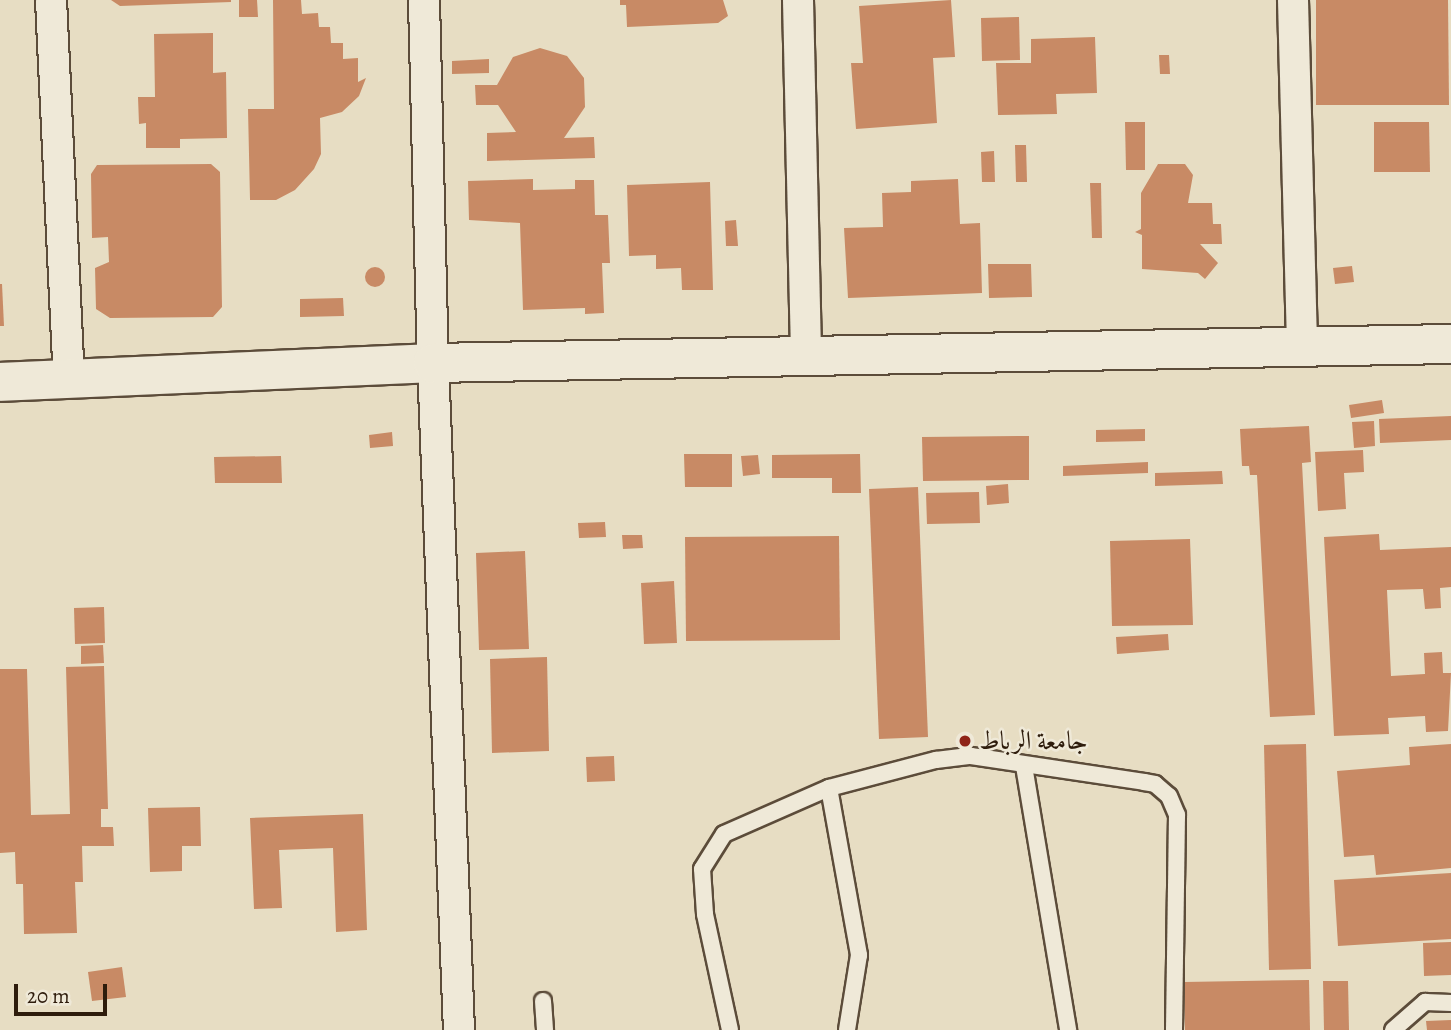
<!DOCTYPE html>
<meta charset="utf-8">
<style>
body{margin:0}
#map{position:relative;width:1451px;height:1030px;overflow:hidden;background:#e7ddc3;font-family:Alegreya,Amiri,serif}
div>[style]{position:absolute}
.building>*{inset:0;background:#c88a65}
.round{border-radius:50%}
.roads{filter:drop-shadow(2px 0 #5c4c3a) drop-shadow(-2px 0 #5c4c3a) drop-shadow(0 2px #5c4c3a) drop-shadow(0 -2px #5c4c3a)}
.lane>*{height:16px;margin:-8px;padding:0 8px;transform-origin:8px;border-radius:8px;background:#efe9d8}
.street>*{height:30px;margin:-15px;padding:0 15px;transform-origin:15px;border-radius:15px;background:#efe9d8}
.secondary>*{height:38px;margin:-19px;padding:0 19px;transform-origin:19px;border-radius:19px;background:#efe9d8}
.dots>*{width:19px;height:19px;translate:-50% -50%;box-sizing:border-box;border:4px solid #efe9d8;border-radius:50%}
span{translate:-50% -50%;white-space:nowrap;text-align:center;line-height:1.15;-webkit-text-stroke:5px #efe9d8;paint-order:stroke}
.poi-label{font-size:26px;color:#2e1c0c}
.left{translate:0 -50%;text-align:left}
.scale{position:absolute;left:14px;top:984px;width:93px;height:32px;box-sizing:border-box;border:4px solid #2e1c0c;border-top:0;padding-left:9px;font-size:21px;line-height:24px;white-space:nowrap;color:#2e1c0c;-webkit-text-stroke:5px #efe9d8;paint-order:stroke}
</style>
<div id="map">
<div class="building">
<i style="clip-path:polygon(111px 0,231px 0,231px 2px,120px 6px)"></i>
<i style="clip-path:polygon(239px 0,257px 0,258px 17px,239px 17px)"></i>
<i style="clip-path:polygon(273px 0,301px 0,302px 14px,318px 13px,319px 27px,330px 27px,331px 43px,343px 43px,343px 59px,358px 58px,358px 82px,366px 78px,359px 96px,342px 112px,320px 118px,321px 154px,314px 169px,295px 190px,276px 200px,250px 200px,248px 109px,274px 109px)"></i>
<i style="clip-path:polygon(620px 0,723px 0,728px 16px,718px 23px,627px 27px,626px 5px,620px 5px)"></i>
<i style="clip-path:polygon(951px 0,955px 57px,933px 58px,937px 123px,856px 129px,851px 63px,863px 63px,859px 6px)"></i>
<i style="clip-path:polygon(1316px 0,1448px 0,1449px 105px,1316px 105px)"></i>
<i style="clip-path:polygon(1019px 17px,1020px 60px,982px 61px,981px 18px)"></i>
<i style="clip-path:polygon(213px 33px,213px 73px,226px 72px,227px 138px,180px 139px,180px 148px,146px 148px,146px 123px,139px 124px,138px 97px,155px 97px,154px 34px)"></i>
<i style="clip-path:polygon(1095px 37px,1097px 93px,1056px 94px,1057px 114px,998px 115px,996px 63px,1031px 63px,1031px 39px)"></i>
<i style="clip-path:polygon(540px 48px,567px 56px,584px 78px,585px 107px,564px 138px,594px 137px,595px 158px,487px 161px,487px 133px,516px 132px,498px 105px,476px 105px,475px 85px,497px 85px,513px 57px)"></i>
<i style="clip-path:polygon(1159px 55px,1169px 55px,1170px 74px,1160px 74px)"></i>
<i style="clip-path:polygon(489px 59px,489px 73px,452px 74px,452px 61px)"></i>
<i style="clip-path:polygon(1125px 122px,1145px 122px,1145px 170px,1126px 170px)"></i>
<i style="clip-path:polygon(1374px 122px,1429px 122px,1430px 172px,1374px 172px)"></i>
<i style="clip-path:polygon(1015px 145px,1026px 145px,1027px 182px,1016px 182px)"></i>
<i style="clip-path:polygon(994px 151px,995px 182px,982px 182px,981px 152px)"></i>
<i style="clip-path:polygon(211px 164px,220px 172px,222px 307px,213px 317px,110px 318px,96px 309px,95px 268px,109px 262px,108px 237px,92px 238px,91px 174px,97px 165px)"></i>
<i style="clip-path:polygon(1158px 164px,1185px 164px,1193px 175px,1188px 203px,1212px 203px,1213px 224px,1221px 224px,1222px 244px,1200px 244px,1218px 263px,1205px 279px,1198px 273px,1142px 269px,1142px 235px,1135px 232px,1141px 229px,1141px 193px)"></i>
<i style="clip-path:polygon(533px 179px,533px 190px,575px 189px,575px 180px,594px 180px,595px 215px,608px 215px,610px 263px,602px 263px,604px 313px,585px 314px,585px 308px,523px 310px,520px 223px,469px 220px,468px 181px)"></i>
<i style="clip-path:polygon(958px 179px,960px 224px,980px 223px,982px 293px,848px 298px,844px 228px,883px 227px,882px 193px,911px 192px,911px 181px)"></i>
<i style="clip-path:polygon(710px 182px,713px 290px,682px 290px,681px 268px,656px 269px,656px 255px,629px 256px,627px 185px)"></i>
<i style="clip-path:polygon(1090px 183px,1101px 183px,1102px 238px,1092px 238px)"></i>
<i style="clip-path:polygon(736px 220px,738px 246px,726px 246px,725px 221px)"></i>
<i style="clip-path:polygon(988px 264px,1031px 264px,1032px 297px,989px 298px)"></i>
<i style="clip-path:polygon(1352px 266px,1354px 282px,1335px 284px,1333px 268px)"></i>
<i class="round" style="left:365px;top:267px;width:20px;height:20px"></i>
<i style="clip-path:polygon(0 284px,2px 284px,4px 326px,0 326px)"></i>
<i style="clip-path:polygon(343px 298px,344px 316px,300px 317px,300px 299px)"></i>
<i style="clip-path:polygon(1382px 400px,1384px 413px,1351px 418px,1349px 405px)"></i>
<i style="clip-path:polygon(1451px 416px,1451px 440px,1380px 443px,1379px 419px)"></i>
<i style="clip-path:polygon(1374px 421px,1375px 446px,1354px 448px,1352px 422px)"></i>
<i style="clip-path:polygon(1309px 426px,1311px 462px,1302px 463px,1315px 715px,1270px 717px,1257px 475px,1250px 475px,1249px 466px,1242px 466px,1240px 429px)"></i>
<i style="clip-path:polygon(1145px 429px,1145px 441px,1096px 442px,1096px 430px)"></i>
<i style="clip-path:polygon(392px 432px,393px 446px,370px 448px,369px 435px)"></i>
<i style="clip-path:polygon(1029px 436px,1029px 480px,923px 481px,922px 437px)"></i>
<i style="clip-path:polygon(1363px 450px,1364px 472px,1344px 473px,1346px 509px,1318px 511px,1315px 452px)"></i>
<i style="clip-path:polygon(684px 454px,732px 454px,732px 487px,685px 487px)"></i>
<i style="clip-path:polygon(860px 454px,861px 493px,832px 493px,832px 478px,772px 478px,772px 455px)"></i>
<i style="clip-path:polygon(758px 455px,760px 474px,743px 476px,741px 456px)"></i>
<i style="clip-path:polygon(281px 456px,282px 483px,215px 483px,214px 457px)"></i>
<i style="clip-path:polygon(1148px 462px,1148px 473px,1063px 476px,1063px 466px)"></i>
<i style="clip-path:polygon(1222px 471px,1223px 484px,1155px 486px,1155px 473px)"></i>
<i style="clip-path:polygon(1008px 484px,1009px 503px,987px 505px,986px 486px)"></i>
<i style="clip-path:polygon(918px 487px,928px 737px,879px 739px,869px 489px)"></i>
<i style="clip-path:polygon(979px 492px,980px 523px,927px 524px,926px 493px)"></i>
<i style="clip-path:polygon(605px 522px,606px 537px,579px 538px,578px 523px)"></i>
<i style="clip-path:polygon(1379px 534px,1380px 550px,1451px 547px,1451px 587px,1440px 588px,1441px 608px,1425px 609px,1423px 589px,1387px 590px,1391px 676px,1425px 674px,1424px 653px,1442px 652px,1443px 673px,1451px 673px,1448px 731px,1426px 732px,1425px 716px,1388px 718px,1389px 734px,1334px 736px,1324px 537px)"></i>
<i style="clip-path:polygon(622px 535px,642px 535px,643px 548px,623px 549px)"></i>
<i style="clip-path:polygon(839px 536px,840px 640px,686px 641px,685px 537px)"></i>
<i style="clip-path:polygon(1190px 539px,1193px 625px,1112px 626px,1110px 541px)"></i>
<i style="clip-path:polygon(525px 551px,529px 649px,479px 650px,476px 553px)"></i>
<i style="clip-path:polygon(674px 581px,677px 643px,644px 644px,641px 583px)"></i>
<i style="clip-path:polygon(104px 607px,105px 643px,75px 644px,74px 608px)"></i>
<i style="clip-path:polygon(1168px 634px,1169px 650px,1117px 654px,1116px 637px)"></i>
<i style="clip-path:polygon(103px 645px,104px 663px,81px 664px,81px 646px)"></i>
<i style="clip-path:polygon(547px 657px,549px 751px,492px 753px,490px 659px)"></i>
<i style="clip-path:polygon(104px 666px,108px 809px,101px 809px,101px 827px,113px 827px,114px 846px,82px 846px,83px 882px,75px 882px,77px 933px,24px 934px,23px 884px,16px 884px,15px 852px,0 853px,0 669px,27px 669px,31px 815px,70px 814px,66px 667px)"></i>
<i style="clip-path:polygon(1306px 744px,1311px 969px,1269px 970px,1264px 745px)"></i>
<i style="clip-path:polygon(1451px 744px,1451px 868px,1376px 875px,1374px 855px,1344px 857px,1337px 771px,1410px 765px,1409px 747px)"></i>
<i style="clip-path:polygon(614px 756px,615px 781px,587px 782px,586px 757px)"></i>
<i style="clip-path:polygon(200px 807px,201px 846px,182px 846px,182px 871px,150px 872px,148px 808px)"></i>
<i style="clip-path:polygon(363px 814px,367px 930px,336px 932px,333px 848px,279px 850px,282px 908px,254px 909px,250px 818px)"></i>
<i style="clip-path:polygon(1451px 873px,1451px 939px,1338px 946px,1334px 880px)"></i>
<i style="clip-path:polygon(1451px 942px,1451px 975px,1424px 976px,1423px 943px)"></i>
<i style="clip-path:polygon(122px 967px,126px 997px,92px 1001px,88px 972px)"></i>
<i style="clip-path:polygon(1309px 980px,1310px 1030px,1185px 1030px,1184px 982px)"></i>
<i style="clip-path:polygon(1323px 981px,1348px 981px,1349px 1030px,1324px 1030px)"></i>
<i style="clip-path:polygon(1451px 1020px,1451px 1030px,1427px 1030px,1426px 1021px)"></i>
</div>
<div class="roads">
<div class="lane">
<i style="left:1024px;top:766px;width:268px;rotate:80.5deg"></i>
<i style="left:829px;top:788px;width:170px;rotate:79.8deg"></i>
<i style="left:859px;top:955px;width:76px;rotate:99.1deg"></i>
<i style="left:543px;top:1001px;width:29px;rotate:86deg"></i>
<i style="left:730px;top:1030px;width:119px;rotate:-102.2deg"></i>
<i style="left:705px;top:914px;width:45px;rotate:-93.8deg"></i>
<i style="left:702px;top:869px;width:41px;rotate:-57.8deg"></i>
<i style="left:724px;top:834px;width:115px;rotate:-23.7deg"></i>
<i style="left:829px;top:788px;width:111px;rotate:-14.7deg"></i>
<i style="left:936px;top:760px;width:35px;rotate:-7deg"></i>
<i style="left:971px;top:756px;width:175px;rotate:8.5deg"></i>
<i style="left:1144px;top:782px;width:11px;rotate:10deg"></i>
<i style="left:1155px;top:784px;width:18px;rotate:41deg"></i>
<i style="left:1169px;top:796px;width:21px;rotate:67deg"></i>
<i style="left:1177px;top:815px;width:215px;rotate:90.8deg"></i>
<i style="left:1393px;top:1030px;width:43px;rotate:-41.2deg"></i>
<i style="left:1425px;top:1002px;width:26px;rotate:2deg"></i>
</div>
<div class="street">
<i style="left:51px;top:0;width:379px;rotate:87.3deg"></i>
<i style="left:424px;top:0;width:363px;rotate:88.6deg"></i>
<i style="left:433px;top:363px;width:668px;rotate:87.77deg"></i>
<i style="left:798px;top:0;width:356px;rotate:88.7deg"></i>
<i style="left:1293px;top:0;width:347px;rotate:88.5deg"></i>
</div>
<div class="secondary">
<i style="left:0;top:382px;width:433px;rotate:-2.5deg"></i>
<i style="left:433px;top:363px;width:1018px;rotate:-1.07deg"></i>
</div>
</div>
<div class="dots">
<i style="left:965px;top:741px;background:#8f2418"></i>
</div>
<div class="poi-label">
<span class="left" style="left:979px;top:741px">جامعة الرباط</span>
</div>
<div class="scale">20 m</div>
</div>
